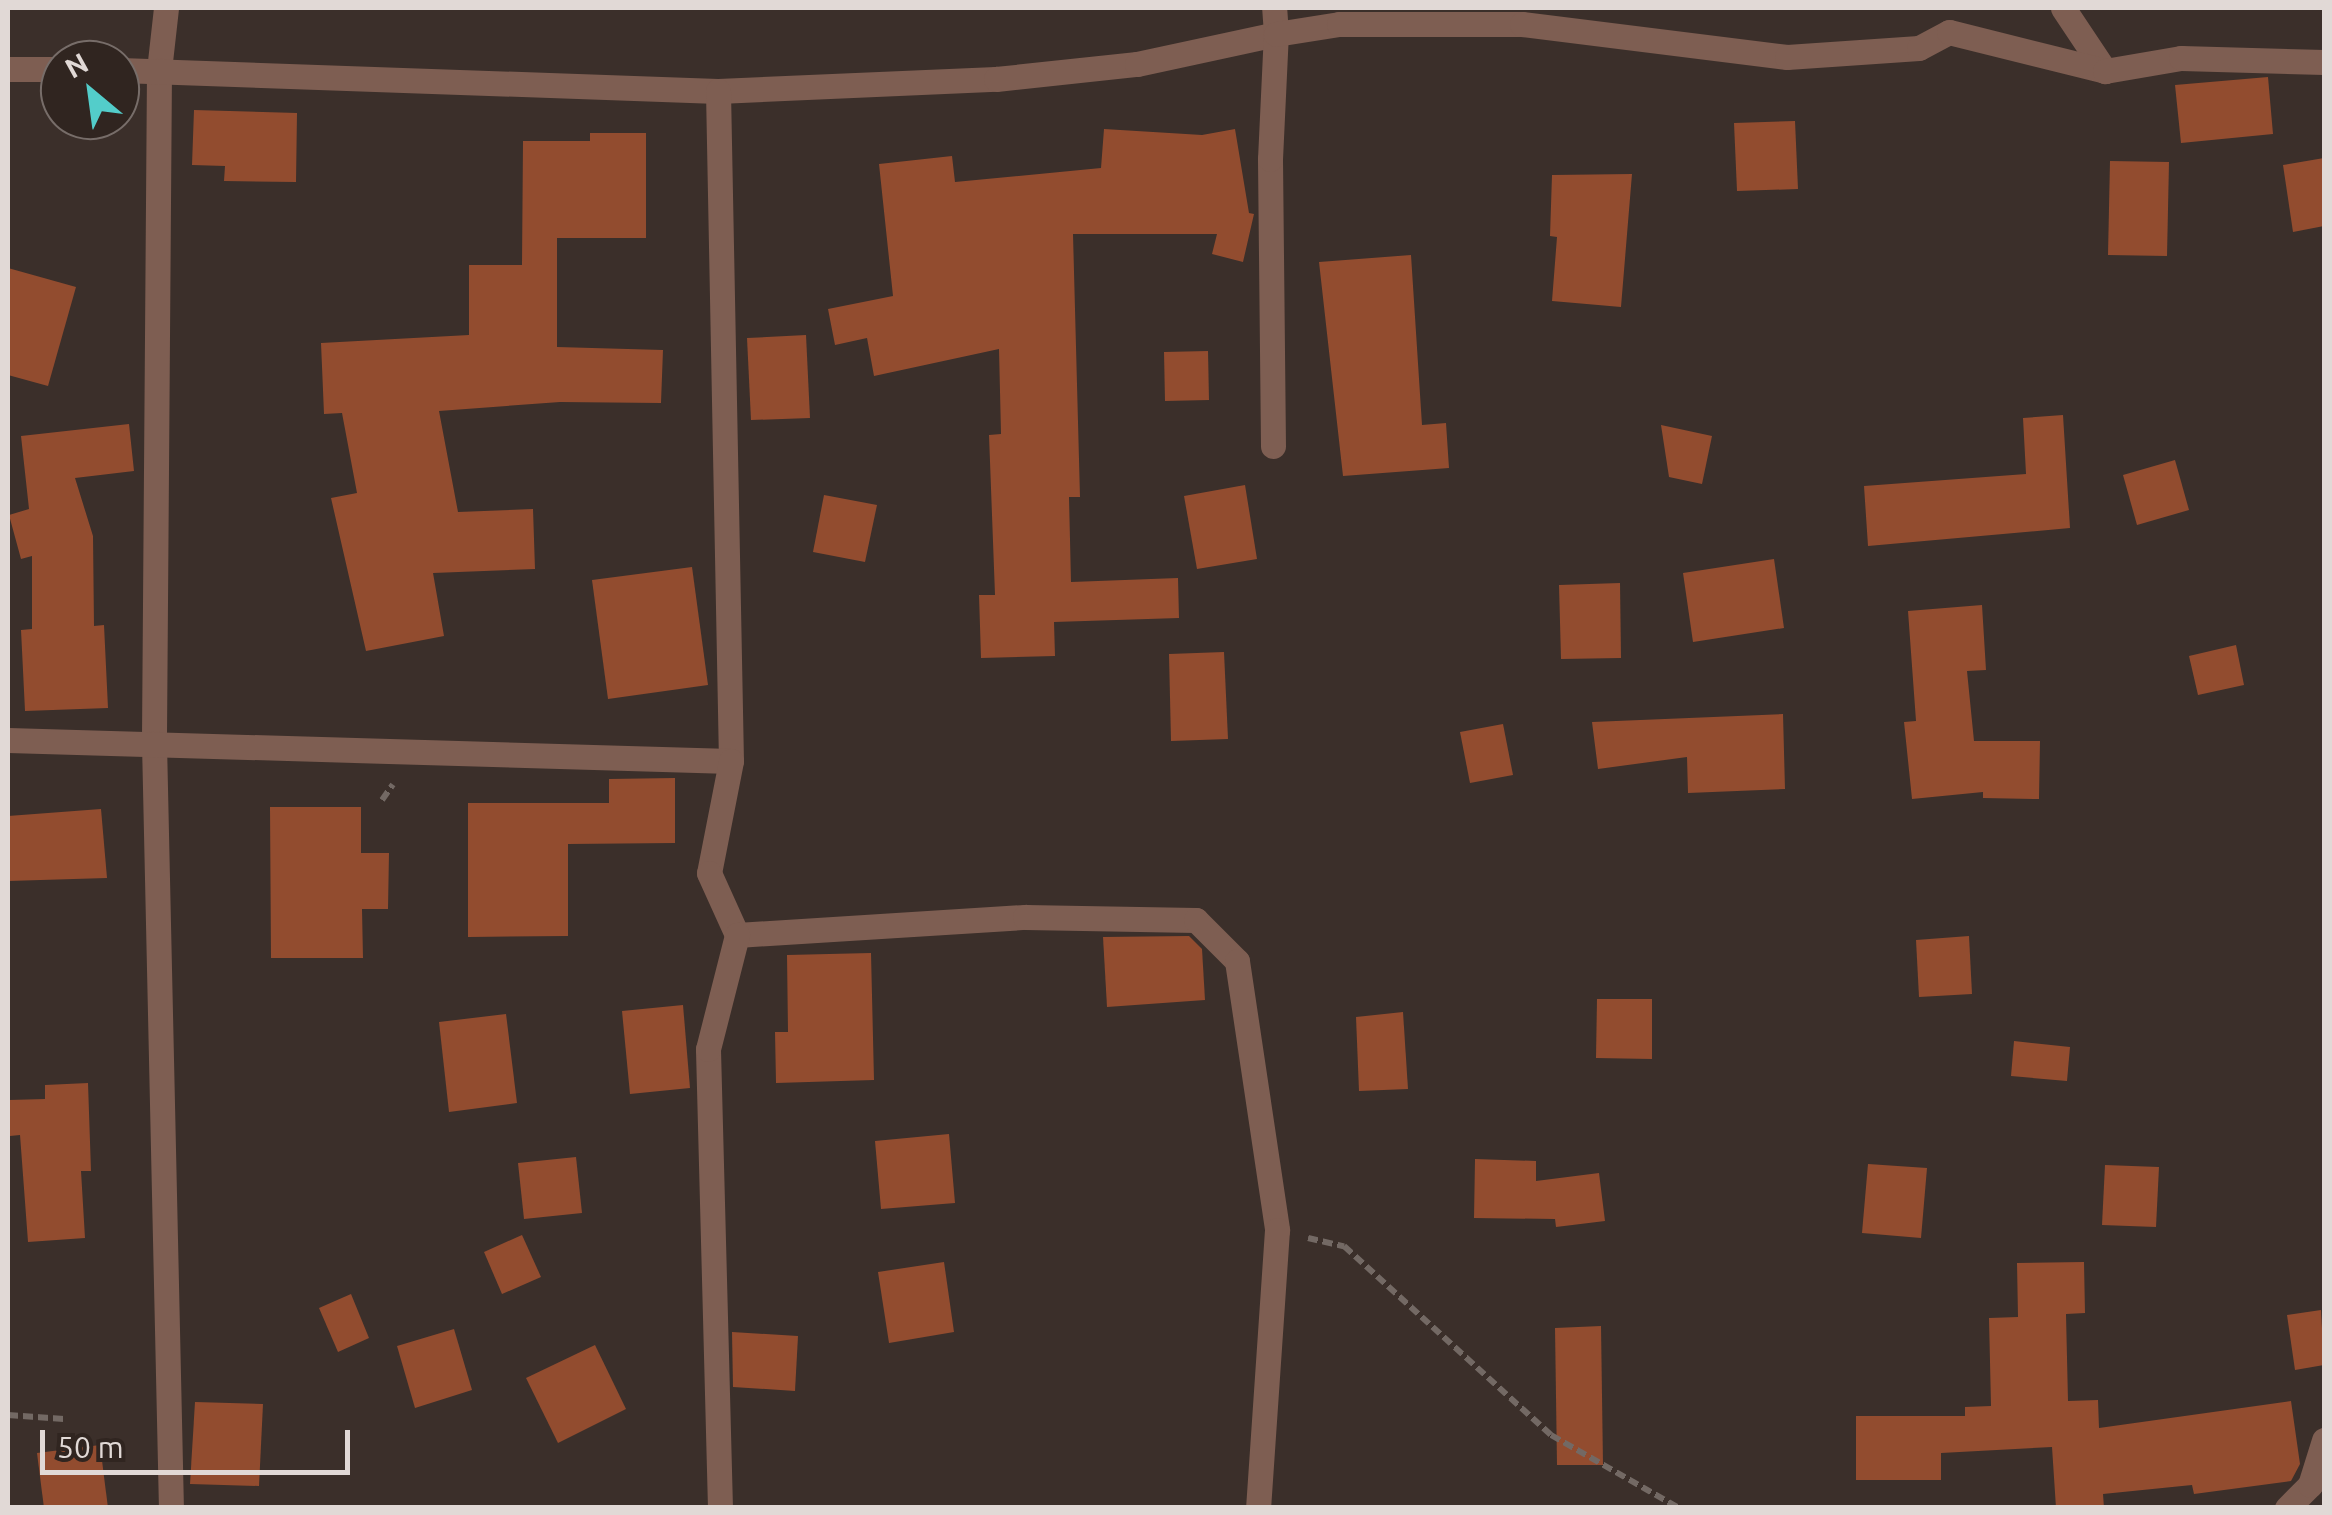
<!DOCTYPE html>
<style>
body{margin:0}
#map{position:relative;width:2332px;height:1515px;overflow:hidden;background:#3b2f2a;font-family:Ubuntu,sans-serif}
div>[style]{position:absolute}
.building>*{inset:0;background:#924c2f}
.path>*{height:6px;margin-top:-3px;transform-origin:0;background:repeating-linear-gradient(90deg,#736964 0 10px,transparent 0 15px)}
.street>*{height:25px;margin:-12.5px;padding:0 12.5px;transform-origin:12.5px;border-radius:12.5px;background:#7e5e52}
span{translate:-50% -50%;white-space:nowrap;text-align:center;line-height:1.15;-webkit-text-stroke:10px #302520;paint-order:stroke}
.frame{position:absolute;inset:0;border:10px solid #e1d9d6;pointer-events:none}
.north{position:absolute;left:40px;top:40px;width:100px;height:100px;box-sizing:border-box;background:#302520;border:2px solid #776d69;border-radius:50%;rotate:331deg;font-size:28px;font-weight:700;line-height:40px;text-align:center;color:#e1d9d6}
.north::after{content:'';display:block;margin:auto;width:35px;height:45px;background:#53cdca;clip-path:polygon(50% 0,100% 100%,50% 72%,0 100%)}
.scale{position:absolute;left:40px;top:1430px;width:310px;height:45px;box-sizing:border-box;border:5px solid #e1d9d6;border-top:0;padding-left:12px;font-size:30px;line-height:35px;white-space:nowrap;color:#e1d9d6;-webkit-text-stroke:8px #302520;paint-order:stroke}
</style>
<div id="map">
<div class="building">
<i style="clip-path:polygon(2268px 77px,2273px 134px,2181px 143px,2175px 85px)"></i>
<i style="clip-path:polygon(194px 110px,297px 113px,296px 182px,224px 181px,225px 166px,192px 165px)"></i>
<i style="clip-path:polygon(1795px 121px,1798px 189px,1737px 191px,1734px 123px)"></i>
<i style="clip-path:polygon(1104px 129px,1202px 135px,1235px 129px,1249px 213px,1254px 214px,1243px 262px,1212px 254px,1217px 234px,1073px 234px,1080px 497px,1069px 497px,1071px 582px,1178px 578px,1179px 618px,1054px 622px,1055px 656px,981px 658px,979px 595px,995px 595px,989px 435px,1001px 434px,999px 349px,874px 376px,867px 338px,835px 345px,828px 309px,893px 296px,879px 164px,952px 156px,955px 182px,1101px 168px)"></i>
<i style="clip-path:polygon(590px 133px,646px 133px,646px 238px,557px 238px,557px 347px,663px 350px,661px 403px,560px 402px,439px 411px,458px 512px,533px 509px,535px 569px,433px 573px,444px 636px,366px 651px,331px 498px,357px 493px,342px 413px,324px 414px,321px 343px,469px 335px,469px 265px,522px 265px,523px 141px,590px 141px)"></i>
<i style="clip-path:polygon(2324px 158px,2324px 226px,2293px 232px,2283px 165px)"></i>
<i style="clip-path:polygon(2110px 161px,2169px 162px,2167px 256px,2108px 255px)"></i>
<i style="clip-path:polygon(1632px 174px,1621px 307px,1552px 301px,1557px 237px,1550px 236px,1552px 175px)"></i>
<i style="clip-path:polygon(1411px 255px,1422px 425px,1446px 423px,1449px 468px,1343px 476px,1319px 262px)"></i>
<i style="clip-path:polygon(8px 268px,76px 287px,48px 386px,8px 375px)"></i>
<i style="clip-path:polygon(806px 335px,810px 418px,751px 420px,747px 338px)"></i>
<i style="clip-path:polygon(1208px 351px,1209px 400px,1165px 401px,1164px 352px)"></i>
<i style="clip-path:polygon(2063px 415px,2070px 528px,1868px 546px,1864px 486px,2026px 474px,2023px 418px)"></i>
<i style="clip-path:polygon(129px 424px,134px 471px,75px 478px,93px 536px,94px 626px,104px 625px,108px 708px,25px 711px,21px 630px,32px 629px,32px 556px,21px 559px,9px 515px,29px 509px,21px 436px)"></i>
<i style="clip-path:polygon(1661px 425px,1712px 436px,1702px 484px,1669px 477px)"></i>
<i style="clip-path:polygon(2175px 460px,2189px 510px,2137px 525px,2123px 475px)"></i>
<i style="clip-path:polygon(1245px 485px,1257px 559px,1197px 569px,1184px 496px)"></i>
<i style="clip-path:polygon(824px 495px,877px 505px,865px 562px,813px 552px)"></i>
<i style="clip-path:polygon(1774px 559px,1784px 628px,1693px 642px,1683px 573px)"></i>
<i style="clip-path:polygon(692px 567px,708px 685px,608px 699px,592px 580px)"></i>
<i style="clip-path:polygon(1620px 583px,1621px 658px,1561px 659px,1559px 585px)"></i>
<i style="clip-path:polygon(1982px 605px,1986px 670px,1967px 671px,1974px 741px,2040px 741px,2039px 799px,1983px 798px,1983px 792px,1912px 799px,1904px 722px,1916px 721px,1908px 611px)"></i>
<i style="clip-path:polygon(2236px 645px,2244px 685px,2198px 695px,2189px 656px)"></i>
<i style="clip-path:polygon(1224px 652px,1228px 739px,1171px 741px,1169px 654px)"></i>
<i style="clip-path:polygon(1783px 714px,1785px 789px,1688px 793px,1687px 757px,1598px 769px,1592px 722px)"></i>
<i style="clip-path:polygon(1503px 724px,1513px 775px,1470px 783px,1460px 732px)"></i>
<i style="clip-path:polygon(675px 778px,675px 843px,568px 844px,568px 936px,468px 937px,468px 803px,609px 803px,609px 779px)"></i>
<i style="clip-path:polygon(270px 807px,361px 807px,361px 853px,389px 853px,388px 909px,362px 909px,363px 958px,271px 958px)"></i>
<i style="clip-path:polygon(101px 809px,107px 878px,8px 881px,8px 816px)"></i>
<i style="clip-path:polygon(1189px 936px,1202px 949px,1205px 1000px,1107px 1007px,1103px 937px)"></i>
<i style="clip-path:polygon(1969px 936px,1972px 994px,1919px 997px,1916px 940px)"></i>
<i style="clip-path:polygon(871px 953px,874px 1080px,776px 1083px,775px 1032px,788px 1032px,787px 955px)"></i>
<i style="clip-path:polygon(1597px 999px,1652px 999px,1652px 1059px,1596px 1058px)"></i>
<i style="clip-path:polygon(683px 1005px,690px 1088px,630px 1094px,622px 1011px)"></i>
<i style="clip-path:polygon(1403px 1012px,1408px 1089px,1359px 1091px,1356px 1017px)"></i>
<i style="clip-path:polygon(506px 1014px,517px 1103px,449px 1112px,439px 1022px)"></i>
<i style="clip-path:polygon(2014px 1041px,2070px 1047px,2067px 1081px,2011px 1076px)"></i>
<i style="clip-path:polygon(88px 1083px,91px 1171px,81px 1171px,85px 1238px,28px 1242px,20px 1135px,10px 1136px,9px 1100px,45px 1099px,45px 1085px)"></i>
<i style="clip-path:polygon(949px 1134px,955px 1203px,881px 1209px,875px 1141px)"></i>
<i style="clip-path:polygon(576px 1157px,582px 1213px,524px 1219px,518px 1163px)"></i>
<i style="clip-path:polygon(1475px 1159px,1536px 1161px,1536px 1181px,1599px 1173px,1605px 1221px,1556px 1227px,1555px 1219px,1474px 1218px)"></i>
<i style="clip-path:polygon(1868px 1164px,1927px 1168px,1921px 1238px,1862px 1233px)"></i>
<i style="clip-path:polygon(2105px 1165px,2159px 1167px,2156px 1227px,2102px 1225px)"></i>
<i style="clip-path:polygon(522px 1235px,541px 1277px,502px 1294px,484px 1252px)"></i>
<i style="clip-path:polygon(944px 1262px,954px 1332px,889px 1343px,878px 1272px)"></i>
<i style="clip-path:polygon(2084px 1262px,2085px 1313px,2066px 1314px,2068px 1401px,2098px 1400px,2099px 1428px,2291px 1401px,2300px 1464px,2291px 1481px,2194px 1494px,2192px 1485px,2103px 1494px,2104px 1508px,2056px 1508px,2052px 1447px,1941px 1453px,1941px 1480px,1856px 1480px,1856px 1416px,1965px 1416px,1965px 1407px,1991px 1406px,1989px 1318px,2018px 1317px,2017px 1263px)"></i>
<i style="clip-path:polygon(351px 1294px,369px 1338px,338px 1352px,319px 1308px)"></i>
<i style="clip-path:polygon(2321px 1310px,2324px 1365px,2295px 1370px,2287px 1315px)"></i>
<i style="clip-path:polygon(1601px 1326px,1603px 1465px,1557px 1465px,1555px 1328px)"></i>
<i style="clip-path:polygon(454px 1329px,472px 1390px,415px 1408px,397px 1346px)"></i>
<i style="clip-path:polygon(732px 1332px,798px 1336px,795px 1391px,733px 1387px)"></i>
<i style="clip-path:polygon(595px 1345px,626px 1409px,558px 1443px,526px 1378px)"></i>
<i style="clip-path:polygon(195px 1402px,263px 1404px,259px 1486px,190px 1484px)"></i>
<i style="clip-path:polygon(100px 1445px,108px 1508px,44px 1508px,37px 1453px)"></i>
</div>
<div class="path">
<i style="left:382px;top:800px;width:19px;rotate:-55deg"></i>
<i style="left:1308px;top:1238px;width:37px;rotate:13deg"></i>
<i style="left:1344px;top:1246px;width:280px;rotate:42.4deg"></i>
<i style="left:1551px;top:1435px;width:147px;rotate:29.7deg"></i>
<i style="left:8px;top:1415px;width:56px;rotate:4.1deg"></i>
</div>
<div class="street">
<i style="left:166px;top:8px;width:62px;rotate:96.4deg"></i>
<i style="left:159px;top:70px;width:673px;rotate:90.43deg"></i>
<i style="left:154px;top:743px;width:765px;rotate:88.73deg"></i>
<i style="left:2063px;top:8px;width:76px;rotate:56.3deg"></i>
<i style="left:8px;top:69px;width:52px"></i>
<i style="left:120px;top:70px;width:598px;rotate:2.01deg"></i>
<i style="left:718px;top:91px;width:278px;rotate:-2.5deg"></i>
<i style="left:996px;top:79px;width:142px;rotate:-6.1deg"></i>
<i style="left:1137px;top:64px;width:142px;rotate:-12.2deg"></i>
<i style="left:1276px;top:34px;width:26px;rotate:-94deg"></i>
<i style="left:718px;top:91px;width:670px;rotate:88.89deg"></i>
<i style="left:1273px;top:446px;width:287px;rotate:-90.6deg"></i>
<i style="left:1270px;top:159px;width:125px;rotate:-87.3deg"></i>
<i style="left:1276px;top:34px;width:64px;rotate:-9deg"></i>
<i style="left:1339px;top:24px;width:183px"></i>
<i style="left:1522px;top:24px;width:267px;rotate:7.1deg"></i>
<i style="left:1787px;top:57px;width:132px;rotate:-3.9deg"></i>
<i style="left:1919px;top:48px;width:34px;rotate:-28deg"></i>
<i style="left:1949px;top:32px;width:161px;rotate:14deg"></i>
<i style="left:2105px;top:71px;width:77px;rotate:-9.7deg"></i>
<i style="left:2181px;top:58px;width:143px;rotate:1.6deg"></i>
<i style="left:8px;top:740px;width:723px;rotate:1.66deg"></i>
<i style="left:731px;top:761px;width:114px;rotate:101.1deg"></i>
<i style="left:709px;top:873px;width:68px;rotate:65.7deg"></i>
<i style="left:737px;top:935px;width:289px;rotate:-3.6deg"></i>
<i style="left:1025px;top:917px;width:171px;rotate:1deg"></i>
<i style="left:1196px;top:920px;width:58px;rotate:45deg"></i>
<i style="left:1237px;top:961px;width:272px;rotate:81.5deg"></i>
<i style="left:1277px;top:1230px;width:279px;rotate:93.9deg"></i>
<i style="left:720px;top:1508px;width:459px;rotate:-91.5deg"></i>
<i style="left:708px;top:1049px;width:118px;rotate:-75.7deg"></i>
<i style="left:2287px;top:1508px;width:33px;rotate:-45deg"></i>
<i style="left:2310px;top:1485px;width:47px;rotate:-72.7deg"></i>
</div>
<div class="frame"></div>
<div class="north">N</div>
<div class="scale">50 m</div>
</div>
